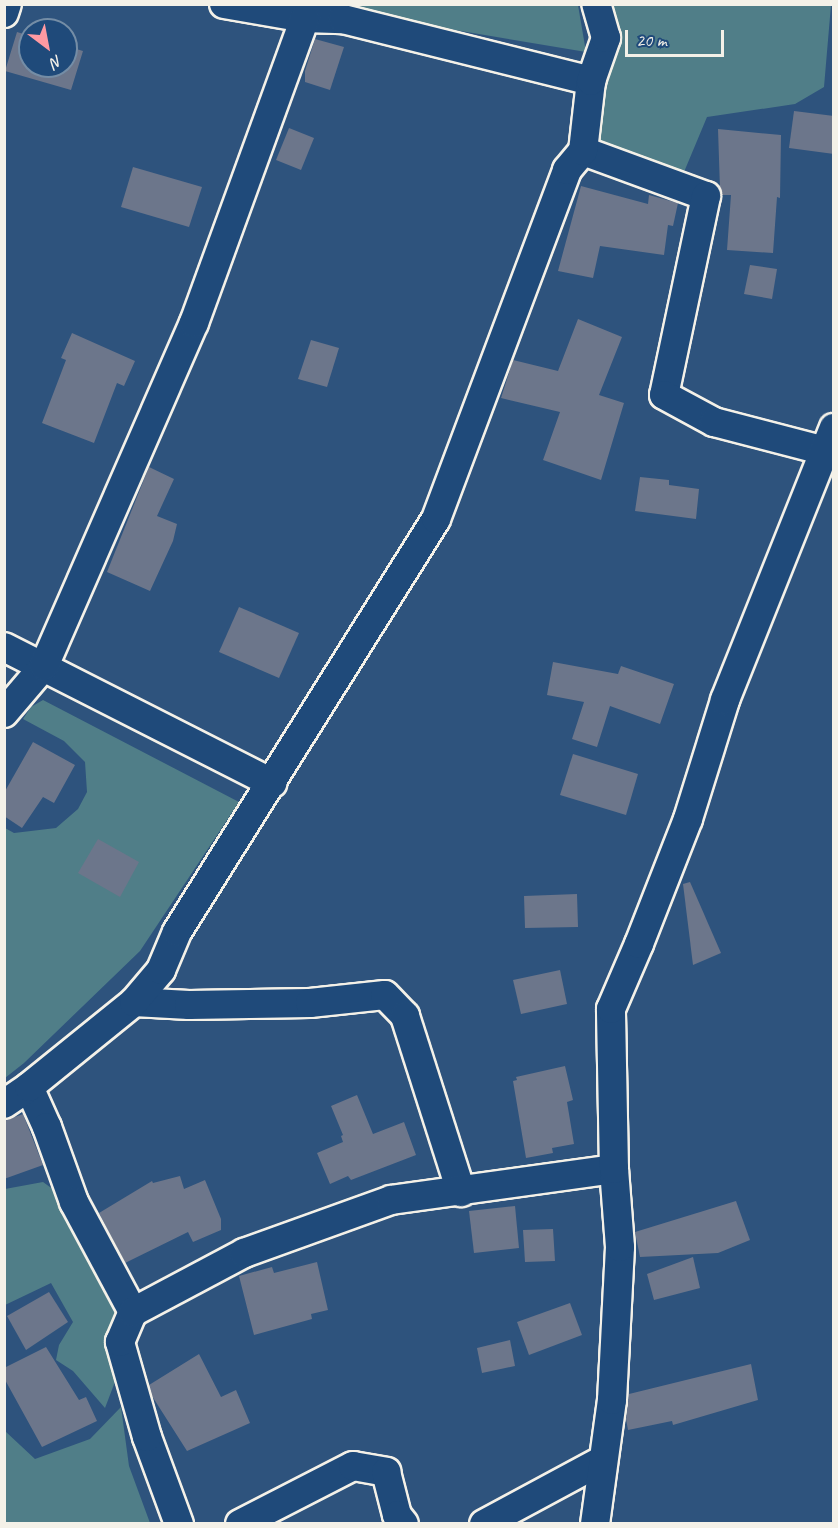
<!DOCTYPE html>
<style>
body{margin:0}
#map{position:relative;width:838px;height:1528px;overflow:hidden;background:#2e537d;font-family:Caveat,sans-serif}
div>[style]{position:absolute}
.green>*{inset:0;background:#507e88}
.building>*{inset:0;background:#6c768b}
.roads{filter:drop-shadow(2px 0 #f4f1e8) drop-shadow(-2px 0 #f4f1e8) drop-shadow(0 2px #f4f1e8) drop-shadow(0 -2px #f4f1e8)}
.minor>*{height:28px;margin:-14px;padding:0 14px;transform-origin:14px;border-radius:14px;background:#1f4a7a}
span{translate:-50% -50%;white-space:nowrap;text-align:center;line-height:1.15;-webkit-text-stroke:5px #1f4a7a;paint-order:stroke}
.frame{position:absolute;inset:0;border:6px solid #f4f1e8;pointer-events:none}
.north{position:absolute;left:18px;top:18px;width:60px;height:60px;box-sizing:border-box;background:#1f4a7a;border:2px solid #748da6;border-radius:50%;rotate:148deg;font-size:16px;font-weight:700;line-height:24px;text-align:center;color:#f4f1e8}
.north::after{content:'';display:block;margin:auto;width:21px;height:27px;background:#ff9aa2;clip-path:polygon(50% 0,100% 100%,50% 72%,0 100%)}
.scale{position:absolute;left:625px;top:30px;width:99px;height:27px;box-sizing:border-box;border:3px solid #f4f1e8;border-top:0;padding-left:8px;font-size:18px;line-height:21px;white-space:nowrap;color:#f4f1e8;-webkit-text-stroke:4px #1f4a7a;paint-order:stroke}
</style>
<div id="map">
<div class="green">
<i style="clip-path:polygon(328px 5px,578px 5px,586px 52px,455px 30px)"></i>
<i style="clip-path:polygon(609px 5px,831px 5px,824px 87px,795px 104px,707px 117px,684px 172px,595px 146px)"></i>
<i style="clip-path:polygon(43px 700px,239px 802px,140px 951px,24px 1063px,5px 1078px,5px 828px,14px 833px,56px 828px,78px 809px,87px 792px,85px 762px,64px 741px,23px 719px,31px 707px)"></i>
<i style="clip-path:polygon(43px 1182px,61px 1195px,120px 1320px,118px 1374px,105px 1408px,73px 1371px,56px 1360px,59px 1345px,73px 1322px,51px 1283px,5px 1305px,5px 1189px)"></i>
<i style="clip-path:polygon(121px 1407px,129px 1466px,150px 1523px,5px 1523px,5px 1431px,35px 1459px,90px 1439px)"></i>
</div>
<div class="building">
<i style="clip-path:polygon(17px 32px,30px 36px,30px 66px,66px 66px,66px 46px,83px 51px,71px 90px,5px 71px)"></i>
<i style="clip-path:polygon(315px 39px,344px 47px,330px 90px,305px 82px,305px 71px)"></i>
<i style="clip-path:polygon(794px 111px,834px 116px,834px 154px,789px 148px)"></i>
<i style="clip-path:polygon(289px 128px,314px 138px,301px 170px,276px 160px)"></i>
<i style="clip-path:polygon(718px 129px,781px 135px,780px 198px,777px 197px,773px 253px,727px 250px,731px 195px,722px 195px,720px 189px)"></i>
<i style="clip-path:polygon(133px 167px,202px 187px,189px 227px,121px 207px)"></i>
<i style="clip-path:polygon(581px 186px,648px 204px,649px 195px,678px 203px,673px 226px,668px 225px,664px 255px,600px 246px,593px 278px,558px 271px)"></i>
<i style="clip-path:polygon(750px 265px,777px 269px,772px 299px,744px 294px)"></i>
<i style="clip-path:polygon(578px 319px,622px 337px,599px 395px,624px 403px,601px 480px,543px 460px,560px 412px,501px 398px,513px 360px,558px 371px)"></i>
<i style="clip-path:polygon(72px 333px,135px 361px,124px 386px,117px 383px,94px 443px,42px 423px,66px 360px,61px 358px)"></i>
<i style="clip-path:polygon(311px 340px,339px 348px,327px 387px,298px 379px)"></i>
<i style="clip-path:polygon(149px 467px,174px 479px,157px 516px,177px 524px,173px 541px,150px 591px,107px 572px)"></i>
<i style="clip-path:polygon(640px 477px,669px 480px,669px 485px,699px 489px,696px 519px,635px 511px)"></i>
<i style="clip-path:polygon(239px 607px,299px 633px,279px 678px,219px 652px)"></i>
<i style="clip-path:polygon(553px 662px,618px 674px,621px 666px,674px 684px,660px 724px,610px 706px,597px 747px,572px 739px,584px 702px,547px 695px)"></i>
<i style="clip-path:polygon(33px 742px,75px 765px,54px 803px,43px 797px,22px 828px,4px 816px,4px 793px)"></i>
<i style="clip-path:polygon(573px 754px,638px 774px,626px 815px,560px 795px)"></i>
<i style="clip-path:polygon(98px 839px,139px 862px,120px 897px,78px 873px)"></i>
<i style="clip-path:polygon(690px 882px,721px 953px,693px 965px,683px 884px)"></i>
<i style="clip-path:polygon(577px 894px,578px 927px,525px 928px,524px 896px)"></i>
<i style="clip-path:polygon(560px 970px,567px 1004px,521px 1014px,513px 980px)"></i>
<i style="clip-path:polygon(565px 1066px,573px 1100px,567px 1102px,574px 1144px,552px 1148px,553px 1153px,526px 1158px,513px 1081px,517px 1080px,516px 1077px)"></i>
<i style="clip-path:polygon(357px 1095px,373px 1134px,404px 1122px,416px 1155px,351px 1180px,348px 1176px,330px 1184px,317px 1153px,343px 1142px,341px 1136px,343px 1135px,331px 1106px)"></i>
<i style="clip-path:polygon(23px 1114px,43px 1165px,4px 1179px,4px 1121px)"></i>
<i style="clip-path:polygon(180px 1176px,184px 1189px,205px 1180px,221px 1219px,221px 1230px,193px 1242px,188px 1232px,125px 1263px,99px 1213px,152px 1181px,153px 1183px)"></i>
<i style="clip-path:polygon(736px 1201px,750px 1240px,718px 1253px,640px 1257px,635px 1232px)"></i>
<i style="clip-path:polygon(515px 1206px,519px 1248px,474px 1253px,469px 1211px)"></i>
<i style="clip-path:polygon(553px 1229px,555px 1261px,525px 1262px,523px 1230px)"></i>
<i style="clip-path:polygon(693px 1257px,700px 1288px,654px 1300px,647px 1274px)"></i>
<i style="clip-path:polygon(317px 1262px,328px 1310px,311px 1314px,312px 1319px,254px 1335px,239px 1276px,272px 1267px,274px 1273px)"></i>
<i style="clip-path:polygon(49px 1292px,68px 1322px,26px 1350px,7px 1316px)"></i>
<i style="clip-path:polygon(570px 1303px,582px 1335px,529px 1355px,517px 1322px)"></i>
<i style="clip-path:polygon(510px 1340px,515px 1366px,482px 1373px,477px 1348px)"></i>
<i style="clip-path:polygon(46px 1347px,79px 1400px,86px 1397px,97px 1421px,42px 1447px,4px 1378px,4px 1368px)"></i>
<i style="clip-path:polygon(199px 1354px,221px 1397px,236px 1390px,250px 1423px,187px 1451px,152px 1396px,149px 1385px)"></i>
<i style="clip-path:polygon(751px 1364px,758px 1400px,673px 1425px,672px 1421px,628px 1430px,626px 1419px,629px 1394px)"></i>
</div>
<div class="roads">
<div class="minor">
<i style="left:224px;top:4px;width:82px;rotate:9.8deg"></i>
<i style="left:305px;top:18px;width:38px;rotate:2deg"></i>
<i style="left:343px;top:19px;width:256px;rotate:14deg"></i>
<i style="left:4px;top:13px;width:9px;rotate:-72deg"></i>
<i style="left:583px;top:151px;width:131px;rotate:20.1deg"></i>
<i style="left:706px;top:196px;width:203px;rotate:101.9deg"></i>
<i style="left:664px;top:395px;width:57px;rotate:28.4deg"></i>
<i style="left:714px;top:422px;width:115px;rotate:14.6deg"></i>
<i style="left:4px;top:647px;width:301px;rotate:26.9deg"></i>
<i style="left:4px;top:713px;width:62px;rotate:-49.6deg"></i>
<i style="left:44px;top:666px;width:374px;rotate:-66.4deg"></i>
<i style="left:194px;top:323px;width:325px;rotate:-70deg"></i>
<i style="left:134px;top:1002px;width:55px;rotate:3.1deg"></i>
<i style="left:189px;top:1005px;width:121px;rotate:-0.9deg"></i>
<i style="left:310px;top:1003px;width:75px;rotate:-6.1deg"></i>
<i style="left:385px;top:995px;width:29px;rotate:46deg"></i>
<i style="left:405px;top:1016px;width:185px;rotate:72.3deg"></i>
<i style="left:29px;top:1087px;width:44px;rotate:65.8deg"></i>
<i style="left:47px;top:1127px;width:80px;rotate:70.2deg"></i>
<i style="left:74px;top:1202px;width:125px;rotate:61.8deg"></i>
<i style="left:4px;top:1104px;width:30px;rotate:-34deg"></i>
<i style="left:29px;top:1087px;width:135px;rotate:-39deg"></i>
<i style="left:134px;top:1002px;width:42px;rotate:-49.8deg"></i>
<i style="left:161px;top:970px;width:41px;rotate:-67.2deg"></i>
<i style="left:177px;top:932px;width:487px;rotate:-57.9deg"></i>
<i style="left:436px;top:519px;width:373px;rotate:-69.4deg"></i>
<i style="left:567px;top:170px;width:25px;rotate:-50deg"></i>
<i style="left:583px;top:151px;width:70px;rotate:-83.5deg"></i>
<i style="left:591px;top:81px;width:46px;rotate:-70.8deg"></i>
<i style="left:606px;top:38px;width:35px;rotate:-106deg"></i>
<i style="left:179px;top:1524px;width:93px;rotate:-110.2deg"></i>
<i style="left:147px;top:1437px;width:99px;rotate:-105.9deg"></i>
<i style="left:120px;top:1342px;width:33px;rotate:-67deg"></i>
<i style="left:133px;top:1312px;width:126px;rotate:-28deg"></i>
<i style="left:244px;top:1253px;width:156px;rotate:-19.8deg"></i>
<i style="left:391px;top:1200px;width:225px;rotate:-7.9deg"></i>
<i style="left:240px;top:1524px;width:127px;rotate:-27.2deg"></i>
<i style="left:353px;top:1466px;width:34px;rotate:10deg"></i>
<i style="left:386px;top:1472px;width:44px;rotate:75.7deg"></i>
<i style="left:397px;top:1515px;width:11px;rotate:52deg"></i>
<i style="left:484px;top:1524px;width:135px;rotate:-28.3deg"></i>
<i style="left:595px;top:1524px;width:125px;rotate:-82.2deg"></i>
<i style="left:612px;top:1400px;width:153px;rotate:-87deg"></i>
<i style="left:620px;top:1247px;width:78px;rotate:-94.4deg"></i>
<i style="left:614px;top:1169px;width:160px;rotate:-91.1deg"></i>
<i style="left:611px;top:1009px;width:71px;rotate:-66.7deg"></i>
<i style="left:639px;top:944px;width:134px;rotate:-68.6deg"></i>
<i style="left:688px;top:819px;width:125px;rotate:-72.7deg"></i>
<i style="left:725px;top:700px;width:293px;rotate:-68.2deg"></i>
</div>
</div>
<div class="frame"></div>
<div class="north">N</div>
<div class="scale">20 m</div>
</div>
